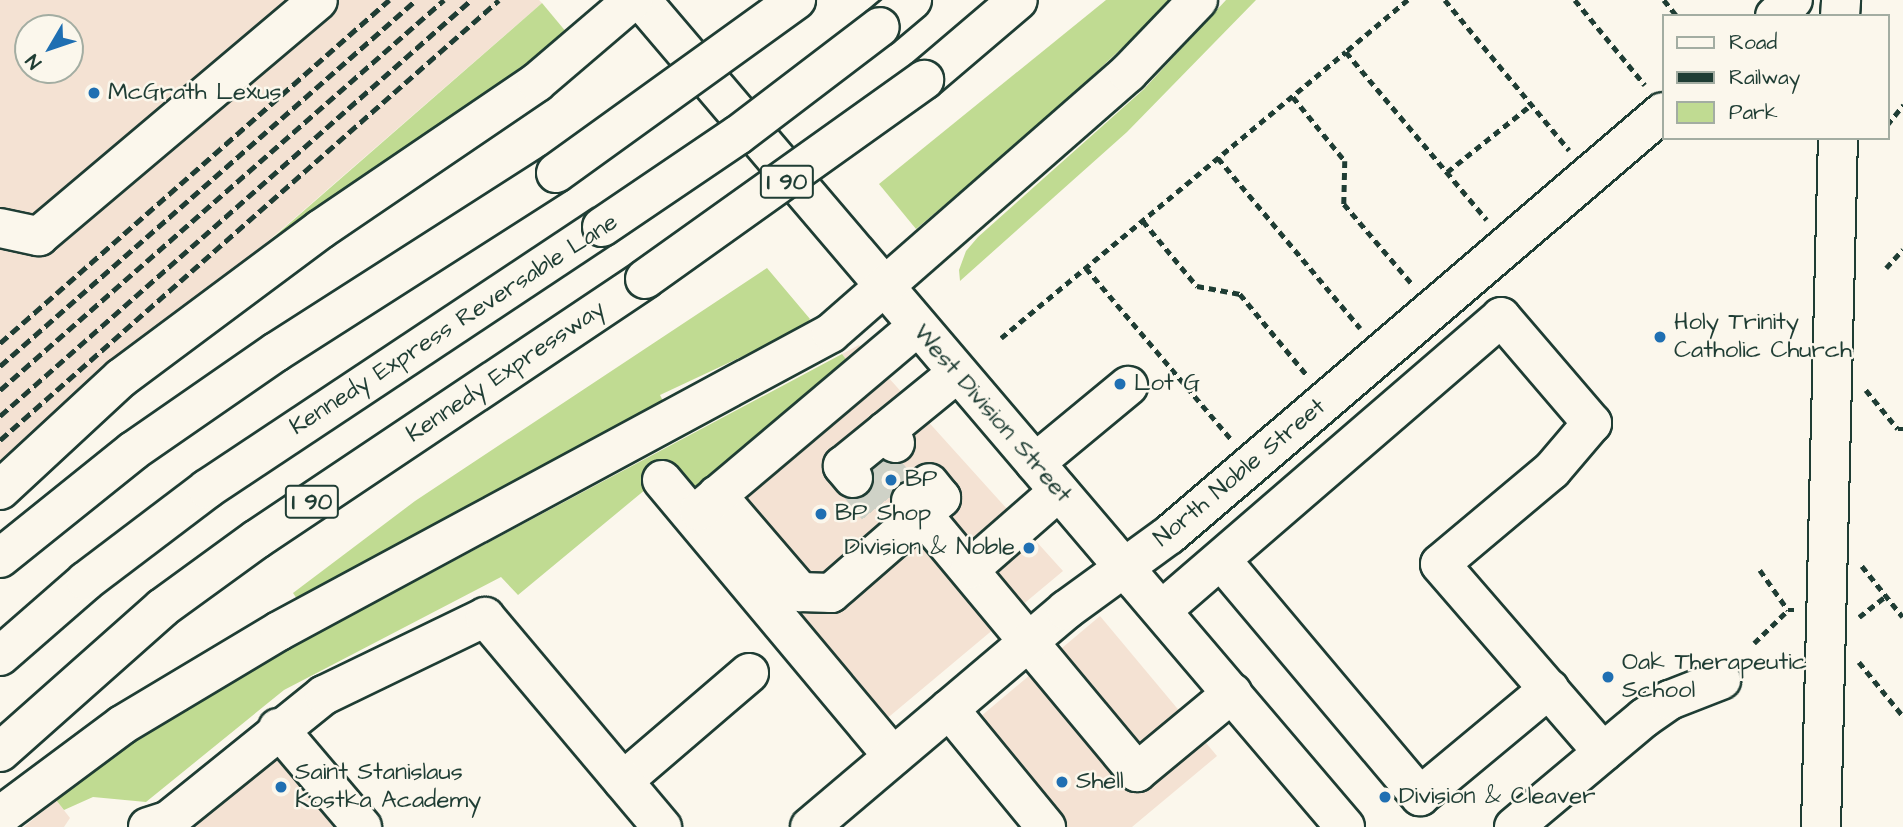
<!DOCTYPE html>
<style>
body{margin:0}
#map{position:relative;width:1903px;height:827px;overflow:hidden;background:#fbf7ec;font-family:"Architects Daughter",sans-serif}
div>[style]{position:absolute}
.built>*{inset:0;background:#f4e2d3}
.green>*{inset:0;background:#c0db92}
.minor-tunnel>*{height:38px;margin-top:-19px;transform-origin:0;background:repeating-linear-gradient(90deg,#cfd2c7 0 38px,transparent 0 57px)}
.path>*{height:4.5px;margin-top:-2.25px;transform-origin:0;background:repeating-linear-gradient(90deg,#1f3d34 0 7px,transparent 0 12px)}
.roads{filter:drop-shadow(2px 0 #1f3d34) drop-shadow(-2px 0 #1f3d34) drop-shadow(0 2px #1f3d34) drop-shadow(0 -2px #1f3d34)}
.minor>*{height:38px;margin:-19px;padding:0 19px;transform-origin:19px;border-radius:19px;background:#fbf7ec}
.major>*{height:38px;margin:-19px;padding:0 19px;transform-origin:19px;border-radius:19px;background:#fbf7ec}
.highway>*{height:38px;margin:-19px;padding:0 19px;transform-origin:19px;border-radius:19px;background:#fbf7ec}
.rail>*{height:5px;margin-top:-2.5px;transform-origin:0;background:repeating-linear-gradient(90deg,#1f3d34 0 10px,transparent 0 15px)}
.bridges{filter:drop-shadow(2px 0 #1f3d34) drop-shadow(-2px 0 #1f3d34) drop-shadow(0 2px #1f3d34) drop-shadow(0 -2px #1f3d34)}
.highway-bridge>*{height:38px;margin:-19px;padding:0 19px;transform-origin:19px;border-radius:19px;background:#fbf7ec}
.dots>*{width:19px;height:19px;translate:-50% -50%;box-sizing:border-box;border:4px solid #fbf7ec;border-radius:50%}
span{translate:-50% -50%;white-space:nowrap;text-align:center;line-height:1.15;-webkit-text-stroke:5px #fbf7ec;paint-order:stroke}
.shield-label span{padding:2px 5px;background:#fbf7ec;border:2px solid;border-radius:5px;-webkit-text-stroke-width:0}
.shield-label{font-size:23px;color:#1f3d34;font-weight:700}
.poi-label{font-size:24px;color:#1f3d34}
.left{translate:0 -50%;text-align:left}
.right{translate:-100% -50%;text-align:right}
.street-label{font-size:24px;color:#1f3d34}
.legend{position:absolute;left:1662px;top:14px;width:228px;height:126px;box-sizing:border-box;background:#fbf7ec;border:2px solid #a3ada2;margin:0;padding:9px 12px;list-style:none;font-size:21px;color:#1f3d34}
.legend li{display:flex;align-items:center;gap:14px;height:35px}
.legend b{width:35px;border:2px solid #a3ada2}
.north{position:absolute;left:14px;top:14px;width:70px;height:70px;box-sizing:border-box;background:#fbf7ec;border:2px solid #a3ada2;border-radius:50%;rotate:231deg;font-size:19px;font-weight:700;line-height:28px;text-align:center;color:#1f3d34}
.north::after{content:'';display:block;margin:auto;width:24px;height:32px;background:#1f6fb2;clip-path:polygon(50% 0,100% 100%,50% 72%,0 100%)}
</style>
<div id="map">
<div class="built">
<i style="clip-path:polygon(evenodd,0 0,539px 0,542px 3px,0 474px,0 0,28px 28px,70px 28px,70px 70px,28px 70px,28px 28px)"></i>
<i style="clip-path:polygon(859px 345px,1063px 571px,872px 731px,687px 512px,854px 371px,842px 354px)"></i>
<i style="clip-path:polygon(1100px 616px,1217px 756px,1132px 827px,1037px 827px,961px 733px)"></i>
<i style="clip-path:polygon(289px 741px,362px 827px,187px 827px)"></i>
<i style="clip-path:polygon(56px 800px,70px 818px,64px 827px,24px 827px)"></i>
</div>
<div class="green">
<i style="clip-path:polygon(1106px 0,1173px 0,1042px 123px,916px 229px,879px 184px)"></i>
<i style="clip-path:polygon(1226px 0,1256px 0,1127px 132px,960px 281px,959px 270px,966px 251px,978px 237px,1144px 89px)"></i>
<i style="clip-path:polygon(542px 3px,567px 33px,279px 245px,260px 249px)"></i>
<i style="clip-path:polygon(767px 268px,810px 319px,803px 328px,660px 395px,664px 403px,301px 605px,293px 593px,415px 501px)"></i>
<i style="clip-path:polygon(842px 354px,855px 371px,697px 504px,669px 470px,518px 595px,501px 577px,284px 690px,146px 802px,93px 797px,64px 810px,56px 800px,103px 762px,234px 678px)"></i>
</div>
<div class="minor-tunnel">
<i style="left:875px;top:460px;width:52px;rotate:49.6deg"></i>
<i style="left:853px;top:478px;width:53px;rotate:51.2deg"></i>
</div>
<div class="path">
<i style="left:1408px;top:0;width:81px;rotate:140deg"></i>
<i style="left:1346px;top:52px;width:219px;rotate:50deg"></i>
<i style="left:1445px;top:0;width:195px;rotate:50.4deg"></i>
<i style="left:1575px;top:0;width:110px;rotate:50.5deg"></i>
<i style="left:1664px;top:0;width:21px;rotate:51deg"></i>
<i style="left:1293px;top:97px;width:82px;rotate:50.9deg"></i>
<i style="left:1345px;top:161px;width:43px;rotate:91.3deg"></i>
<i style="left:1344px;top:204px;width:105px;rotate:49.6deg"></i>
<i style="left:1887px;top:125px;width:26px;rotate:-51deg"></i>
<i style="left:1218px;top:158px;width:222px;rotate:50.1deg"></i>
<i style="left:1447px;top:172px;width:107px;rotate:-38.6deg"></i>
<i style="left:1143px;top:221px;width:85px;rotate:50.3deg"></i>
<i style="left:1197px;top:286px;width:44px;rotate:10.5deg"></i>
<i style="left:1240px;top:294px;width:104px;rotate:50.5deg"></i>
<i style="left:1086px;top:268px;width:224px;rotate:49.7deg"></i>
<i style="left:1886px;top:268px;width:25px;rotate:-48deg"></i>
<i style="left:1001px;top:338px;width:448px;rotate:-39.7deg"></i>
<i style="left:1866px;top:390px;width:50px;rotate:50.6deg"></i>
<i style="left:1898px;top:429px;width:5px"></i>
<i style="left:1862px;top:566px;width:65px;rotate:51.2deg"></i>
<i style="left:1760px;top:570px;width:49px;rotate:55deg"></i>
<i style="left:1859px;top:617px;width:34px;rotate:-38deg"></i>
<i style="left:1754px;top:643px;width:47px;rotate:-44.1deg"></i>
<i style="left:1788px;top:610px;width:6px"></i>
<i style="left:1859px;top:662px;width:70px;rotate:50.8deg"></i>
</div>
<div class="roads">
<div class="minor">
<i style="left:1775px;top:16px;width:24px;rotate:-42deg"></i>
<i style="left:1840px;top:16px;width:16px;rotate:-86deg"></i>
<i style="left:0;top:228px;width:40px;rotate:12deg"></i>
<i style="left:39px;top:236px;width:365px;rotate:-40.2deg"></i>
<i style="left:895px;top:443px;width:15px;rotate:-127deg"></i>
<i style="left:886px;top:431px;width:92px;rotate:-39.2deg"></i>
<i style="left:1035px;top:463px;width:121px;rotate:-39.6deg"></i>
<i style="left:853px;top:478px;width:16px;rotate:-130deg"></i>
<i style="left:843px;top:466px;width:55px;rotate:-39.1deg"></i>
<i style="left:662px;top:480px;width:360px;rotate:50.1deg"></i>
<i style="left:717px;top:495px;width:128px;rotate:49.4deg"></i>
<i style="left:800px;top:592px;width:31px;rotate:2deg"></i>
<i style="left:831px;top:593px;width:121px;rotate:-41deg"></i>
<i style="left:922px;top:514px;width:336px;rotate:50.2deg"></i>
<i style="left:1137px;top:772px;width:124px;rotate:-39.7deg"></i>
<i style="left:911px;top:501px;width:17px;rotate:50deg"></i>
<i style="left:922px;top:514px;width:25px;rotate:-40deg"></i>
<i style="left:941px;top:498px;width:19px;rotate:-129deg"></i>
<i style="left:699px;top:511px;width:285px;rotate:-40.2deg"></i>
<i style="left:1221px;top:560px;width:309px;rotate:49.9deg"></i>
<i style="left:1420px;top:796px;width:168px;rotate:-39.7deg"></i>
<i style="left:970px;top:569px;width:118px;rotate:-41.2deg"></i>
<i style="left:1162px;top:610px;width:448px;rotate:-40.8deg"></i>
<i style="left:1501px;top:317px;width:140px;rotate:49.4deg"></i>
<i style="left:1592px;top:423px;width:62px;rotate:130.4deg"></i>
<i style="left:1552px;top:470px;width:146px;rotate:140deg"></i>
<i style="left:1440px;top:564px;width:249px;rotate:49.1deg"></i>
<i style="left:949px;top:709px;width:153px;rotate:50.6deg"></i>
<i style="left:278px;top:728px;width:130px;rotate:49.7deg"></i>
<i style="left:623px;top:781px;width:166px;rotate:-40.6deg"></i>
<i style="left:148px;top:827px;width:22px;rotate:-18deg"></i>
<i style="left:169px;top:820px;width:199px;rotate:-38.9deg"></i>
<i style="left:324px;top:695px;width:179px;rotate:-25.8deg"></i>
<i style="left:485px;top:617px;width:275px;rotate:49.9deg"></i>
<i style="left:810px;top:827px;width:336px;rotate:-40.3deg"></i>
<i style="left:1066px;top:610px;width:127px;rotate:-36.1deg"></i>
<i style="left:1169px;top:535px;width:650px;rotate:-40.57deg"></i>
<i style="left:1514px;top:827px;width:170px;rotate:-40deg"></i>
<i style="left:1644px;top:718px;width:32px;rotate:-35deg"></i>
<i style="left:1670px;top:700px;width:55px;rotate:-21.4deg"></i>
<i style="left:1821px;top:827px;width:689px;rotate:-88.59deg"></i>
</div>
<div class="major">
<i style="left:641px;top:0;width:1086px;rotate:49.59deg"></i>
</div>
<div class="highway">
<i style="left:880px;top:27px;width:42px;rotate:-40.2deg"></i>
<i style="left:924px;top:80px;width:123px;rotate:-40.4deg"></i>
<i style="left:0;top:490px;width:165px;rotate:-42.8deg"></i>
<i style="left:121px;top:378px;width:249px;rotate:-36.7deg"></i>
<i style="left:321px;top:229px;width:261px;rotate:-34.2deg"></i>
<i style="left:537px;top:82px;width:126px;rotate:-40.5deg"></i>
<i style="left:0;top:558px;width:171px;rotate:-38.8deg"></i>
<i style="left:133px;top:451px;width:174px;rotate:-34.7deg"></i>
<i style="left:276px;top:352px;width:332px;rotate:-32.6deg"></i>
<i style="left:0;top:656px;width:114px;rotate:-41.1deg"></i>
<i style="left:86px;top:581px;width:152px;rotate:-37.2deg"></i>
<i style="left:207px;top:489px;width:474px;rotate:-33.6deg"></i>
<i style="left:0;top:752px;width:217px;rotate:-41.6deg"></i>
<i style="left:162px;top:608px;width:117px;rotate:-36deg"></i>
<i style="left:257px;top:539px;width:467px;rotate:-33.8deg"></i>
<i style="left:0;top:816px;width:152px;rotate:-36.7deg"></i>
<i style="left:122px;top:725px;width:183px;rotate:-30.9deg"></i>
<i style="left:279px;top:631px;width:627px;rotate:-28.36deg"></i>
<i style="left:831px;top:333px;width:395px;rotate:-41.2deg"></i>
<i style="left:1128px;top:73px;width:101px;rotate:-46.2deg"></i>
</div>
</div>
<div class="rail">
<i style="left:0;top:343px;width:519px;rotate:-41.4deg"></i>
<i style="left:0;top:366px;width:554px;rotate:-41.34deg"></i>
<i style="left:0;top:390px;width:591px;rotate:-41.3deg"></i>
<i style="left:0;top:416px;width:628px;rotate:-41.45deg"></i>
<i style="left:0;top:440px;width:665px;rotate:-41.4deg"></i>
</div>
<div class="bridges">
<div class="highway-bridge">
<i style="left:556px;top:173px;width:296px;rotate:-35.8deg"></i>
<i style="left:602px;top:227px;width:164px;rotate:-34.1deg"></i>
<i style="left:738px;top:135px;width:178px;rotate:-37.3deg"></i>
<i style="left:645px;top:279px;width:343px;rotate:-35.5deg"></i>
</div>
</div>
<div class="dots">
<i style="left:94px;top:93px;background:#1f6fb2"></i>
<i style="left:1660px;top:337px;background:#1f6fb2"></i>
<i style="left:1120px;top:384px;background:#1f6fb2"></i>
<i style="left:891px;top:480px;background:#1f6fb2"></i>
<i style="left:821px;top:514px;background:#1f6fb2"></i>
<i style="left:1029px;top:548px;background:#1f6fb2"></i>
<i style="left:1608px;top:677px;background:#1f6fb2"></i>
<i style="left:1062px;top:782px;background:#1f6fb2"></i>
<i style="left:281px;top:787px;background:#1f6fb2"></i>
<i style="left:1385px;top:797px;background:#1f6fb2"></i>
</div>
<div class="shield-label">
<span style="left:787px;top:182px">I 90</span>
<span style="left:312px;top:502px">I 90</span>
</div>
<div class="poi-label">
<span class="left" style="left:108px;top:93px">McGrath Lexus</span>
<span class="left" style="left:1674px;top:337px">Holy Trinity<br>Catholic Church</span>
<span class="left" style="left:1134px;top:384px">Lot G</span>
<span class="left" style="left:905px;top:480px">BP</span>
<span class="left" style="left:835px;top:514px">BP Shop</span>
<span class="right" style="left:1015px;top:548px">Division &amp; Noble</span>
<span class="left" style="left:1622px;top:677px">Oak Therapeutic<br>School</span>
<span class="left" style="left:295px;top:787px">Saint Stanislaus<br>Kostka Academy</span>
<span class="left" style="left:1076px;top:782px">Shell</span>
<span class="left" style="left:1399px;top:797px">Division &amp; Cleaver</span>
</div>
<div class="street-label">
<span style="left:454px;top:325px;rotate:-33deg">Kennedy Express Reversable Lane</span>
<span style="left:506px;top:372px;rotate:-34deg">Kennedy Expressway</span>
<span style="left:992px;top:414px;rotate:49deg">West Division Street</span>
<span style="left:1240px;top:473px;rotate:-40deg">North Noble Street</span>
</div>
<ul class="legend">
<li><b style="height:9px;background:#fbf7ec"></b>Road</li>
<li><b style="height:9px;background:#1f3d34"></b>Railway</li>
<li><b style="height:19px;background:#c0db92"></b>Park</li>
</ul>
<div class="north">N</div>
</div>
